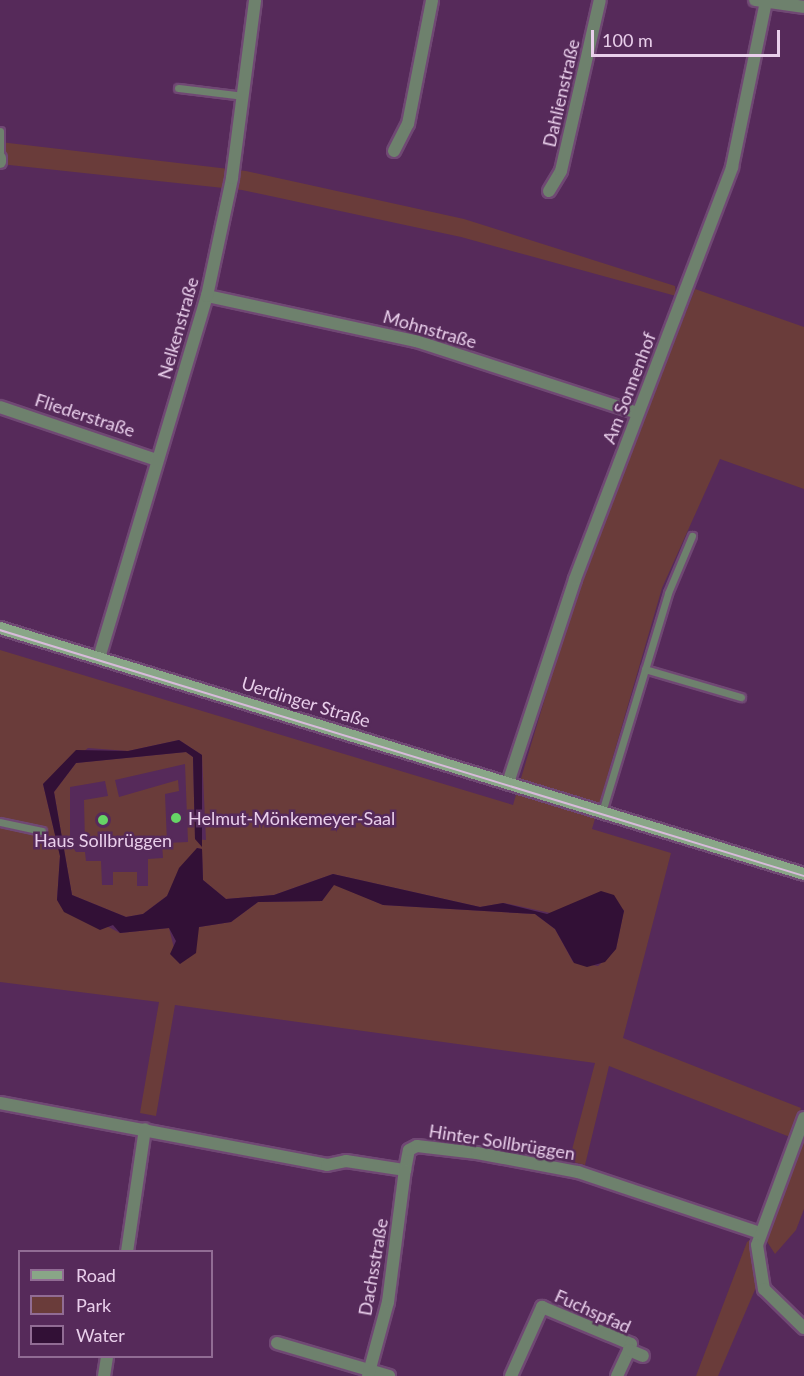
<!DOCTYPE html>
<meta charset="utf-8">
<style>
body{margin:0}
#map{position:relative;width:804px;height:1376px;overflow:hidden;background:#562a5a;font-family:Lato,sans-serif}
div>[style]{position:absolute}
.green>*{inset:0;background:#6a3c3a}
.water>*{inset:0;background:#321036}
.roads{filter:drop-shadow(2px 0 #704874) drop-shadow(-2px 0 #704874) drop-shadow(0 2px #704874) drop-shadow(0 -2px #704874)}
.service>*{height:7px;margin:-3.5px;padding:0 3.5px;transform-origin:3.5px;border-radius:3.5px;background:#6e816d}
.minor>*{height:12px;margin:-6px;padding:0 6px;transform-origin:6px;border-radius:6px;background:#6e816d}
.secondary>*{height:12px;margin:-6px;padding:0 6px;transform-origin:6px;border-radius:6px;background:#89a687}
.tram>*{height:1.5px;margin:-0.75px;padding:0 0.75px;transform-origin:0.75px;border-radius:0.75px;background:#d7bbda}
.dots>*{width:16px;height:16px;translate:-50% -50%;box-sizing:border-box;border:3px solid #562a5a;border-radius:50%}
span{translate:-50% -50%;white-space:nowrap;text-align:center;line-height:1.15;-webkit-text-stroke:5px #562a5a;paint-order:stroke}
.street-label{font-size:18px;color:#e9cfeb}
.poi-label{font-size:18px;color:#e9cfeb}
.left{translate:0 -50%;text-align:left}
.legend{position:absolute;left:18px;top:1250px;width:195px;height:108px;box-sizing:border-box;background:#562a5a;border:2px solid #916c94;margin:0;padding:8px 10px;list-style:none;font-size:18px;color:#e9cfeb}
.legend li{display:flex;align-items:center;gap:12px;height:30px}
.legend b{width:30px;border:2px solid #916c94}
.scale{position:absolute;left:591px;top:30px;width:189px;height:27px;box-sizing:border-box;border:3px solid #e9cfeb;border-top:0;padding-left:8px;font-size:18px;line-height:21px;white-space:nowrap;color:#e9cfeb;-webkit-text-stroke:4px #562a5a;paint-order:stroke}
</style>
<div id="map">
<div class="green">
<i style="clip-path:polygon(0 142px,246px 171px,464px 219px,675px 286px,676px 296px,461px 237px,242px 190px,0 164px)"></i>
<i style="clip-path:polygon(evenodd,695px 289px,804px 327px,804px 489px,720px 459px,662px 588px,592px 829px,671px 853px,623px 1038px,801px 1108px,790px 1137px,609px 1066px,585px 1165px,569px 1161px,595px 1063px,175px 1005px,156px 1116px,140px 1113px,159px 1002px,0 982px,0 650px,513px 805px,580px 581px,695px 289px,179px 740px,202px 755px,206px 840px,195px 839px,193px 757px,186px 752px,76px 763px,54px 792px,72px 895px,126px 917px,143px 914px,167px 896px,197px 848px,202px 849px,203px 880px,226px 899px,274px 895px,333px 874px,480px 907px,504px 903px,555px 914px,579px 901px,624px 910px,616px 949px,598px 966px,573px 962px,555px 929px,535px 914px,383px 905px,334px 884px,322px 901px,258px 902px,231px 922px,199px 927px,174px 948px,169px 928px,120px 933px,57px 900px,60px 856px,43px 784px,88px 748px,128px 751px,179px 740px,695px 289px,185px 764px,188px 842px,167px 843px,165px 794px,179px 791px,178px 780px,119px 797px,115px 780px,185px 764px,695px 289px,105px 781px,108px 796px,84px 800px,85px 844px,162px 843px,163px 858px,148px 859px,148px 886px,137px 886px,137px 872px,113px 872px,113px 885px,102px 885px,101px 861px,86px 861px,85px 852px,76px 852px,70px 844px,70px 787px,105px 781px)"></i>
<i style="clip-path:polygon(804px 1138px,804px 1209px,796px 1230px,775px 1254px,766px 1240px)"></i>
<i style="clip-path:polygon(754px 1237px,757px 1285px,718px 1376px,696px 1376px,747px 1242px)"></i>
</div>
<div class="water">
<i style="clip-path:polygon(179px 740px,202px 755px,202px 847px,195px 839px,193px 757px,186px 752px,76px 763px,54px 792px,72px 895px,126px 917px,143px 914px,167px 896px,179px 868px,197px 848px,202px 849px,203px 880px,226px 899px,274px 895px,333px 874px,480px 907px,503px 903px,547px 914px,601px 891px,614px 895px,624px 911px,616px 949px,605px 962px,587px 967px,574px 963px,555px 929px,535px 914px,383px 905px,334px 885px,322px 901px,258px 902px,231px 922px,199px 927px,196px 953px,180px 964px,170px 954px,176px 941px,169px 928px,120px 933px,113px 925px,100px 930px,64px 912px,57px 900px,60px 856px,43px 784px,76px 750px,128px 751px)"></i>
</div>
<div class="roads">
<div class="service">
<i style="left:178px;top:88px;width:65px;rotate:7deg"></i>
<i style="left:0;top:131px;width:27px;rotate:90deg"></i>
<i style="left:645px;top:669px;width:100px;rotate:16.3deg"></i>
<i style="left:602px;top:812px;width:229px;rotate:-73.2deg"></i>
<i style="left:668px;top:593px;width:62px;rotate:-67.2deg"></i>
<i style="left:0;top:822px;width:43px;rotate:12.1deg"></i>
</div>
<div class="minor">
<i style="left:755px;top:0;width:49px;rotate:8.1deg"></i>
<i style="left:394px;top:151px;width:30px;rotate:-63deg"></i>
<i style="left:408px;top:124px;width:126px;rotate:-79deg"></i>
<i style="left:0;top:162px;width:4px;rotate:-90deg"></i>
<i style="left:549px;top:191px;width:23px;rotate:-59deg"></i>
<i style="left:561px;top:171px;width:175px;rotate:-77.2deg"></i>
<i style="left:207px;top:296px;width:214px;rotate:12.2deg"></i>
<i style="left:416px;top:341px;width:233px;rotate:18deg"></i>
<i style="left:0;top:407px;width:166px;rotate:18.7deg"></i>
<i style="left:99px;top:658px;width:378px;rotate:-73.4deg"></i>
<i style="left:207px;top:296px;width:121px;rotate:-78deg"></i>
<i style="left:232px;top:178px;width:179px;rotate:-82.6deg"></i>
<i style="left:508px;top:783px;width:215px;rotate:-71.8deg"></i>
<i style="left:575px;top:579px;width:441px;rotate:-69.1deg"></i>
<i style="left:732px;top:167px;width:169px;rotate:-78.4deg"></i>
<i style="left:0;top:1103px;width:333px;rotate:10.7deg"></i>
<i style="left:327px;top:1165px;width:19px;rotate:-12deg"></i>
<i style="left:346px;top:1161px;width:60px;rotate:8.7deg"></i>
<i style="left:405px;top:1170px;width:20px;rotate:-79deg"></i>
<i style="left:409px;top:1150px;width:9px;rotate:-27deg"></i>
<i style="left:417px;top:1146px;width:60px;rotate:6.7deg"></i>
<i style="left:477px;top:1153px;width:103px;rotate:10.7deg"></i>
<i style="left:578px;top:1172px;width:192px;rotate:18.5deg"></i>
<i style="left:804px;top:1118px;width:135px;rotate:110.3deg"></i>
<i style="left:757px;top:1245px;width:45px;rotate:81deg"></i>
<i style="left:764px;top:1289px;width:56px;rotate:44.3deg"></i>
<i style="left:127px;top:1252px;width:124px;rotate:-81.7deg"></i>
<i style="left:277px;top:1343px;width:117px;rotate:16.4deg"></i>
<i style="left:104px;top:1376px;width:20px;rotate:-81deg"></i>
<i style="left:368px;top:1376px;width:77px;rotate:-74.9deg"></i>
<i style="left:388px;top:1302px;width:133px;rotate:-82.7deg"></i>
<i style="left:511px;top:1376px;width:76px;rotate:-65.8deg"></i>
<i style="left:542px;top:1307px;width:96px;rotate:22.6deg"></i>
<i style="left:631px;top:1344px;width:6px;rotate:108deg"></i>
<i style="left:617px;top:1376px;width:29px;rotate:-65deg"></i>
<i style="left:629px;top:1350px;width:15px;rotate:23deg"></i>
</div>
<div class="secondary">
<i style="left:0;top:628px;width:841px;rotate:17.01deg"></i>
</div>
</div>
<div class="tram">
<i style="left:0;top:630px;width:841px;rotate:17.01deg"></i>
</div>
<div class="dots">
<i style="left:176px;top:818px;background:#66d466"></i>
<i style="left:103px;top:820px;background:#66d466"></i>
</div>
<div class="street-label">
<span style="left:561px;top:93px;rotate:-77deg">Dahlienstraße</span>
<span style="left:178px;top:328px;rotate:-74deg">Nelkenstraße</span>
<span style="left:430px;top:329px;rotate:16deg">Mohnstraße</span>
<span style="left:629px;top:388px;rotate:-69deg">Am Sonnenhof</span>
<span style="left:85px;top:415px;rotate:18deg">Fliederstraße</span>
<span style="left:306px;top:702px;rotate:17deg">Uerdinger Straße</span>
<span style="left:502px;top:1142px;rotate:9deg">Hinter Sollbrüggen</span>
<span style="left:373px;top:1267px;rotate:-80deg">Dachsstraße</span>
<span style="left:593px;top:1311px;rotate:24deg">Fuchspfad</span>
</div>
<div class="poi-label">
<span class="left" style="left:188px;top:818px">Helmut-Mönkemeyer-Saal</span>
<span style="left:103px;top:840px">Haus Sollbrüggen</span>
</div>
<ul class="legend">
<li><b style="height:8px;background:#89a687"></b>Road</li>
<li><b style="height:16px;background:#6a3c3a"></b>Park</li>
<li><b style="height:16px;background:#321036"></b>Water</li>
</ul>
<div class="scale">100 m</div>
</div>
